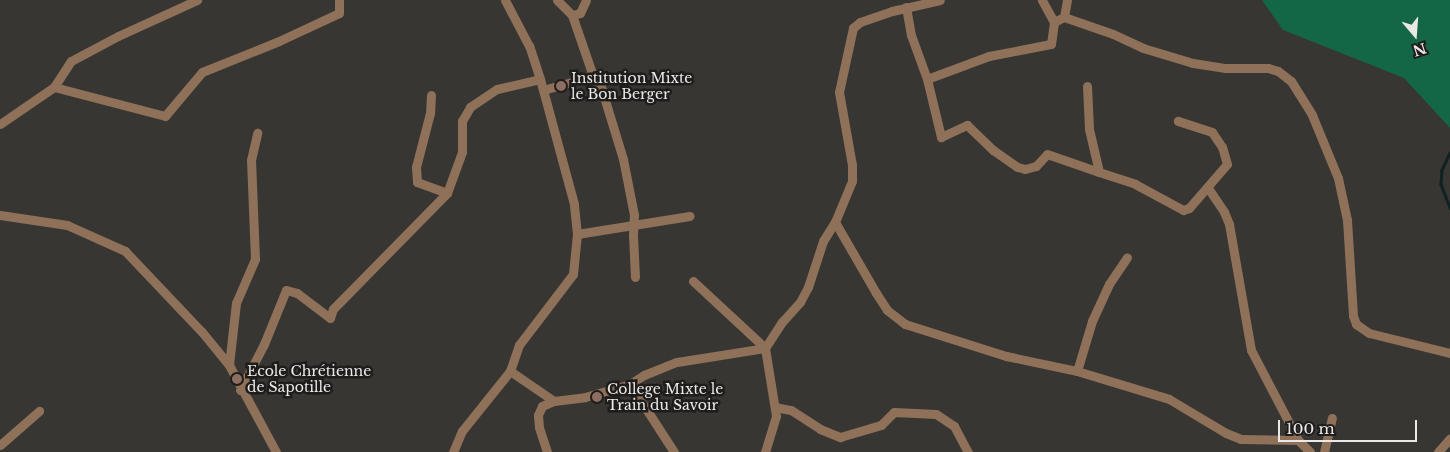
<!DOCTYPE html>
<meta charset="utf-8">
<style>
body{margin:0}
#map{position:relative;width:1450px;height:452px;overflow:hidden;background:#383632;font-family:"Libre Baskerville",serif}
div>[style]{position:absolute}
.green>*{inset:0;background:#136747}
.stream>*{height:2.5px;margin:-1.25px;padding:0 1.25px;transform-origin:1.25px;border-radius:1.25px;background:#102124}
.minor>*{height:9px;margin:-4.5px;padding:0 4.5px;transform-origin:4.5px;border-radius:4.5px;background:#8e7158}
.dots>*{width:14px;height:14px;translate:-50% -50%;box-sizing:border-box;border:2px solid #1f1d1c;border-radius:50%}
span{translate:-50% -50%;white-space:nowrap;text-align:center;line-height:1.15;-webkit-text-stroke:5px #1f1d1c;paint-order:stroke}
.poi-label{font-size:14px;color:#ebe9e7}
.left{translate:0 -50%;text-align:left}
.north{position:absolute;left:1390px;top:10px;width:50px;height:50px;-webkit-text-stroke:4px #1f1d1c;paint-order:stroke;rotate:162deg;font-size:14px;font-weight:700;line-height:20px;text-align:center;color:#ebe9e7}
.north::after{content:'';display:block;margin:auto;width:18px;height:22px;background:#ebe9e7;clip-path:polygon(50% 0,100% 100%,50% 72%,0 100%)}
.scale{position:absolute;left:1278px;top:420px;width:139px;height:22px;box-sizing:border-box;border:2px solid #ebe9e7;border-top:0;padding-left:6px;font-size:15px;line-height:18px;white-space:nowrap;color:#ebe9e7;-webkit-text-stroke:4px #1f1d1c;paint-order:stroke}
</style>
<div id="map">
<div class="green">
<i style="clip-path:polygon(1262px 0,1450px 0,1450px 128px,1404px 78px,1283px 30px)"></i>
</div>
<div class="stream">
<i style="left:1450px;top:153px;width:19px;rotate:115deg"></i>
<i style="left:1442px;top:170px;width:14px;rotate:94deg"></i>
<i style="left:1441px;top:184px;width:26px;rotate:69deg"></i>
</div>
<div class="minor">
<i style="left:557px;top:0;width:21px;rotate:45deg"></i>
<i style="left:572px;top:15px;width:65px;rotate:71deg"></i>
<i style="left:593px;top:76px;width:14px;rotate:54deg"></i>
<i style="left:601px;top:87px;width:75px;rotate:73deg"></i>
<i style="left:623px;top:159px;width:57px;rotate:78.9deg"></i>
<i style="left:634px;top:215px;width:20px;rotate:93deg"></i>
<i style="left:633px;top:235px;width:42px;rotate:87.3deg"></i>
<i style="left:906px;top:7px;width:28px;rotate:80deg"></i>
<i style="left:911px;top:35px;width:47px;rotate:70deg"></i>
<i style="left:927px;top:79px;width:60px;rotate:76.4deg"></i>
<i style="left:941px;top:137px;width:29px;rotate:-25deg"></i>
<i style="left:967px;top:125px;width:36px;rotate:44deg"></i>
<i style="left:993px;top:150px;width:29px;rotate:35deg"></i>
<i style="left:1017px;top:167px;width:8px;rotate:14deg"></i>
<i style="left:1025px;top:169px;width:11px;rotate:-15deg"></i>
<i style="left:1036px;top:166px;width:16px;rotate:-47deg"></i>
<i style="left:1047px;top:154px;width:55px;rotate:19.1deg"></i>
<i style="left:572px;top:15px;width:8px;rotate:-14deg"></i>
<i style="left:580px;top:13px;width:14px;rotate:-65deg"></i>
<i style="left:1064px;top:17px;width:17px;rotate:-80deg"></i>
<i style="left:1054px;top:22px;width:11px;rotate:-27deg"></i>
<i style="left:1064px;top:17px;width:52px;rotate:19.1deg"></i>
<i style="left:1113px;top:34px;width:33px;rotate:25deg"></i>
<i style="left:1143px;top:48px;width:52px;rotate:16.7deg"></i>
<i style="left:1193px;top:63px;width:33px;rotate:9deg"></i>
<i style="left:1226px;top:68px;width:42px"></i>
<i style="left:1268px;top:68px;width:10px;rotate:17deg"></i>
<i style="left:1278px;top:71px;width:16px;rotate:38deg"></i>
<i style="left:1291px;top:81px;width:40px;rotate:58deg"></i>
<i style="left:1312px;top:115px;width:68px;rotate:67.6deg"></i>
<i style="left:1338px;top:178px;width:43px;rotate:77.9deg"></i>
<i style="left:1347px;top:220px;width:96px;rotate:86.4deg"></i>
<i style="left:1353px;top:316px;width:9px;rotate:69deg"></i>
<i style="left:1356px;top:324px;width:16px;rotate:35deg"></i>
<i style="left:1369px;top:333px;width:83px;rotate:13.9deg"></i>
<i style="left:927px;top:79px;width:66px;rotate:-20.4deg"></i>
<i style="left:989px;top:56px;width:63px;rotate:-11deg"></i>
<i style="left:1051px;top:44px;width:22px;rotate:-82deg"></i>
<i style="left:1054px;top:22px;width:25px;rotate:-119deg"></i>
<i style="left:1087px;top:86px;width:43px;rotate:87.3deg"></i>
<i style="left:1089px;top:129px;width:44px;rotate:76.9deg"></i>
<i style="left:1099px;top:172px;width:38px;rotate:18deg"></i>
<i style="left:1135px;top:184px;width:55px;rotate:28.4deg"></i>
<i style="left:1183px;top:210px;width:6px;rotate:-18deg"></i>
<i style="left:1189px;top:208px;width:58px;rotate:-49.2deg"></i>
<i style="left:1227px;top:164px;width:18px;rotate:-106deg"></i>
<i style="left:1222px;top:147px;width:18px;rotate:-124deg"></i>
<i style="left:1212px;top:132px;width:36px;rotate:-162deg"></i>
<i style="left:54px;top:87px;width:115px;rotate:14.6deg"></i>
<i style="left:165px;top:116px;width:57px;rotate:-49.9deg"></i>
<i style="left:202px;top:72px;width:83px;rotate:-21.9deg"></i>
<i style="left:279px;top:41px;width:66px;rotate:-25deg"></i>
<i style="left:339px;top:13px;width:13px;rotate:-90deg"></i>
<i style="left:543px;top:90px;width:52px;rotate:-15.6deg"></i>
<i style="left:431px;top:95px;width:18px;rotate:93deg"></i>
<i style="left:430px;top:113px;width:56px;rotate:104.5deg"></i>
<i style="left:416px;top:167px;width:15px;rotate:86deg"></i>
<i style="left:417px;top:182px;width:32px;rotate:20deg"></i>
<i style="left:0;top:124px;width:65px;rotate:-34.4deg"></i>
<i style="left:54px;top:87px;width:31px;rotate:-57deg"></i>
<i style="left:71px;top:61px;width:53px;rotate:-28deg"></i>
<i style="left:118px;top:36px;width:87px;rotate:-24.5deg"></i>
<i style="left:1208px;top:188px;width:29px;rotate:56deg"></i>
<i style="left:1224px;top:212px;width:13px;rotate:67deg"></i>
<i style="left:1229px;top:224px;width:128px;rotate:80.1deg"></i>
<i style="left:1251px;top:350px;width:102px;rotate:62.4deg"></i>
<i style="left:1298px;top:440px;width:17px;rotate:45deg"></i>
<i style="left:0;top:215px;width:68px;rotate:8.5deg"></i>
<i style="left:67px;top:225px;width:64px;rotate:24.1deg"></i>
<i style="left:125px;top:251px;width:112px;rotate:46.5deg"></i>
<i style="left:202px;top:332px;width:43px;rotate:50.7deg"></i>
<i style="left:229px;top:365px;width:99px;rotate:61.6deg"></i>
<i style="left:835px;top:222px;width:82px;rotate:60deg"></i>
<i style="left:876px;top:293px;width:20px;rotate:57deg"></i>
<i style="left:887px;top:310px;width:23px;rotate:38deg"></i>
<i style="left:905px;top:324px;width:106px;rotate:17.6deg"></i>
<i style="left:1006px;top:356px;width:73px;rotate:11.9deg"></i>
<i style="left:1077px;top:371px;width:96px;rotate:16.9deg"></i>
<i style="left:1169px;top:399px;width:66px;rotate:30.8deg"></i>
<i style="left:1226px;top:433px;width:16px;rotate:22deg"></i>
<i style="left:1241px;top:439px;width:57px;rotate:1deg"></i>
<i style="left:577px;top:234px;width:114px;rotate:-9.1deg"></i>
<i style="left:693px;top:281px;width:98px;rotate:42.9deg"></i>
<i style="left:765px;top:348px;width:69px;rotate:80.8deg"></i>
<i style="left:776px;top:416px;width:38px;rotate:107deg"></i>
<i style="left:229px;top:365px;width:62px;rotate:-83.6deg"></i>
<i style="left:236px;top:303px;width:48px;rotate:-66.6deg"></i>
<i style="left:255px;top:259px;width:99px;rotate:-92.3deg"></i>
<i style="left:251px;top:160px;width:28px;rotate:-77deg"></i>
<i style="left:510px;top:371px;width:53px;rotate:34.3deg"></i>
<i style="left:1077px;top:371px;width:52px;rotate:-73.3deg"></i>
<i style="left:1092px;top:321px;width:41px;rotate:-65.3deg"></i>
<i style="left:1109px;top:284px;width:32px;rotate:-56deg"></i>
<i style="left:630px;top:384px;width:81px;rotate:57.1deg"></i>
<i style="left:240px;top:390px;width:52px;rotate:-62.4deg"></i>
<i style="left:264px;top:344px;width:58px;rotate:-67.8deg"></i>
<i style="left:286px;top:290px;width:11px;rotate:15deg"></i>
<i style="left:297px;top:293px;width:41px;rotate:37.1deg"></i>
<i style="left:330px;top:318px;width:9px;rotate:-72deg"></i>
<i style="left:333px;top:309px;width:163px;rotate:-45.5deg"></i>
<i style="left:447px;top:193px;width:44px;rotate:-69.9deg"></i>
<i style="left:462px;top:152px;width:31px;rotate:-90deg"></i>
<i style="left:462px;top:121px;width:16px;rotate:-60deg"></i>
<i style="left:470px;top:107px;width:32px;rotate:-34deg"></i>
<i style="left:497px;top:89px;width:44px;rotate:-13.1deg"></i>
<i style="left:775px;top:407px;width:16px;rotate:11deg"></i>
<i style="left:791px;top:410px;width:35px;rotate:33deg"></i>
<i style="left:820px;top:429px;width:22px;rotate:22deg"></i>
<i style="left:840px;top:437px;width:43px;rotate:-16.3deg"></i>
<i style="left:881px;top:425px;width:18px;rotate:-45deg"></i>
<i style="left:894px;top:412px;width:42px;rotate:2.7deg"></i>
<i style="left:936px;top:414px;width:22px;rotate:34deg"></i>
<i style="left:954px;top:426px;width:30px;rotate:62deg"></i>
<i style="left:0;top:445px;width:52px;rotate:-41.1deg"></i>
<i style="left:453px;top:452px;width:23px;rotate:-67deg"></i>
<i style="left:462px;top:431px;width:77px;rotate:-51.3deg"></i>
<i style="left:510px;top:371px;width:28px;rotate:-71deg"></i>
<i style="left:519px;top:345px;width:89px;rotate:-52.7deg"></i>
<i style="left:573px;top:274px;width:40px;rotate:-84.3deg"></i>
<i style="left:577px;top:234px;width:30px;rotate:-96deg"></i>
<i style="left:574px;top:204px;width:130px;rotate:-105.2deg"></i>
<i style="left:540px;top:79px;width:35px;rotate:-108deg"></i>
<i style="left:529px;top:46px;width:52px;rotate:-117.6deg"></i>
<i style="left:547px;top:452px;width:26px;rotate:-108deg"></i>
<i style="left:539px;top:427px;width:12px;rotate:-95deg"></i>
<i style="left:538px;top:415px;width:10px;rotate:-66deg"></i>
<i style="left:542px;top:406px;width:13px;rotate:-23deg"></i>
<i style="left:554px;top:401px;width:31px;rotate:-7deg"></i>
<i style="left:585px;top:397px;width:47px;rotate:-16.1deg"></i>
<i style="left:630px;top:384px;width:17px;rotate:-33deg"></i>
<i style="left:644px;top:375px;width:35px;rotate:-22deg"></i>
<i style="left:677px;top:362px;width:89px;rotate:-9deg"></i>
<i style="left:765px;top:348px;width:31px;rotate:-57deg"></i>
<i style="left:782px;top:322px;width:27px;rotate:-48deg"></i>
<i style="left:800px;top:302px;width:17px;rotate:-62deg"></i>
<i style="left:808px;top:287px;width:48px;rotate:-71.9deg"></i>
<i style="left:823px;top:241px;width:22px;rotate:-58deg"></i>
<i style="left:835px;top:222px;width:44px;rotate:-67.5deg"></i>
<i style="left:852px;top:181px;width:16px;rotate:-90deg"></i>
<i style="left:852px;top:165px;width:74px;rotate:-100.1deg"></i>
<i style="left:839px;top:92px;width:66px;rotate:-77.7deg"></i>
<i style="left:853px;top:28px;width:9px;rotate:-41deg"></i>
<i style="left:860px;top:22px;width:34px;rotate:-19deg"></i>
<i style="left:892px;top:11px;width:49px;rotate:-12.9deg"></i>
<i style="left:1324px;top:452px;width:35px;rotate:-77deg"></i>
<i style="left:1438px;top:452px;width:18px;rotate:-49deg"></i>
</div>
<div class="dots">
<i style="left:561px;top:86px;background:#8d6e63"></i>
<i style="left:237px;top:379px;background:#8d6e63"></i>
<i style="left:597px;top:397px;background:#8d6e63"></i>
</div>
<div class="poi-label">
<span class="left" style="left:571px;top:86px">Institution Mixte<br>le Bon Berger</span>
<span class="left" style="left:247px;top:379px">Ecole Chrétienne<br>de Sapotille</span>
<span class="left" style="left:607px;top:397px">College Mixte le<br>Train du Savoir</span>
</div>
<div class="north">N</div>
<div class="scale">100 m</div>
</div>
